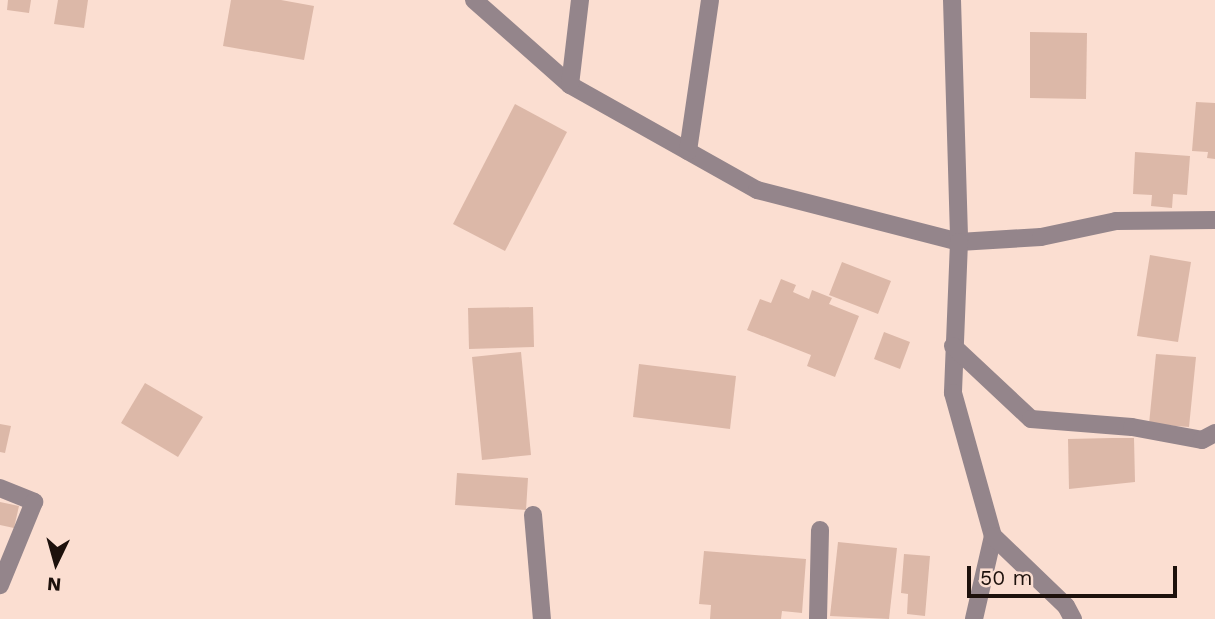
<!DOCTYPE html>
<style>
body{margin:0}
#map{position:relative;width:1215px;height:619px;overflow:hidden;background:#fbded1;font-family:"Work Sans",sans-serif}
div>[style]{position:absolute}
.building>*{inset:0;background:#dcb8a8}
.street>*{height:18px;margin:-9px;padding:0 9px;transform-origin:9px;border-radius:9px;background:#94858b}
span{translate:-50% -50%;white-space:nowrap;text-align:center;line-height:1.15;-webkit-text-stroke:6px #fbded1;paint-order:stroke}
.north{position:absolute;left:21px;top:528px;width:70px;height:70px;-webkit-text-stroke:5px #fbded1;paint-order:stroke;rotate:185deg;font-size:19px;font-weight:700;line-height:28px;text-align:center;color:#1d110c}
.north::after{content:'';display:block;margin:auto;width:24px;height:32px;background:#1d110c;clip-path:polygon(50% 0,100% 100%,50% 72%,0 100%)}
.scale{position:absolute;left:967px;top:566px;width:210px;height:32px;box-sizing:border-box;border:4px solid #1d110c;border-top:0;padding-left:9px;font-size:21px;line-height:24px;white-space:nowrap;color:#1d110c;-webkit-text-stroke:5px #fbded1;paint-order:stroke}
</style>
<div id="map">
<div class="building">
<i style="clip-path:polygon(8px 0,31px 0,29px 13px,7px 10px)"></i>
<i style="clip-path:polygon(58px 0,88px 0,84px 28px,54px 24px)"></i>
<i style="clip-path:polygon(231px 0,281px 0,314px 6px,304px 60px,223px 46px)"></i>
<i style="clip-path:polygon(1030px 32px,1087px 33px,1086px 99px,1030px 98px)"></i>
<i style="clip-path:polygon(1196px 102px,1215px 103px,1215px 159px,1207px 158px,1208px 152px,1192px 151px)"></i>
<i style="clip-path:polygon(515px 104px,567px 132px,505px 251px,453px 224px)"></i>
<i style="clip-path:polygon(1135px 152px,1190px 156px,1187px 195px,1173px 194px,1172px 208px,1151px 206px,1152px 195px,1133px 194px)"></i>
<i style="clip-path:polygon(1150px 255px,1191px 262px,1178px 342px,1137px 336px)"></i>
<i style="clip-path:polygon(842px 262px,891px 281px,878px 314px,829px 295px)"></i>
<i style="clip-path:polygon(781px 279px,796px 285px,793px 292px,809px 299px,812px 290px,832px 298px,829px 304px,859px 316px,835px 377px,807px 366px,811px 355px,747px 330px,760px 299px,771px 303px)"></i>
<i style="clip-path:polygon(533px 307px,534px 347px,469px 349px,468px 308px)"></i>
<i style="clip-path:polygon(884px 332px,910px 342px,900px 369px,874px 359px)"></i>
<i style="clip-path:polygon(521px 352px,531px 455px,482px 460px,472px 357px)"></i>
<i style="clip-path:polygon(1156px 354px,1196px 357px,1189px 427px,1149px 424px)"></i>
<i style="clip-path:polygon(639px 364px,736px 376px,730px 429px,633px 417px)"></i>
<i style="clip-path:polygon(145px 383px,203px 417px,178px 457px,121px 423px)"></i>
<i style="clip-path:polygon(0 424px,11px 426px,5px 453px,0 452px)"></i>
<i style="clip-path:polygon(1112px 438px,1134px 438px,1135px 482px,1069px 489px,1068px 439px)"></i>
<i style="clip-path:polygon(457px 473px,528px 478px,526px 510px,455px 505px)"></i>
<i style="clip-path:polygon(0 502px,19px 506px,14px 528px,0 525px)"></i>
<i style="clip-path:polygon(838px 542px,897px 548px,889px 619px,830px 616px)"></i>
<i style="clip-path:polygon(704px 551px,806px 559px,802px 613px,782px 611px,781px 619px,710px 619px,711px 605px,699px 604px)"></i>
<i style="clip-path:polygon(904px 554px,930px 556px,925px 616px,907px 614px,908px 594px,901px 593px)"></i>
</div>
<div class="street">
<i style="left:474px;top:0;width:128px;rotate:41.5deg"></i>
<i style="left:570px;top:85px;width:214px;rotate:29.3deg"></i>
<i style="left:757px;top:190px;width:209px;rotate:14.4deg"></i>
<i style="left:959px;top:242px;width:82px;rotate:-3.5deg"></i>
<i style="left:1041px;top:237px;width:77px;rotate:-12deg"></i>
<i style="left:1116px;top:221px;width:99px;rotate:-0.6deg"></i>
<i style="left:952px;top:0;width:242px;rotate:88.3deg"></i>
<i style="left:959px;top:242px;width:151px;rotate:92.3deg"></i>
<i style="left:953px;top:393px;width:148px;rotate:74.4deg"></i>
<i style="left:993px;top:536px;width:85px;rotate:102.9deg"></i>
<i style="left:570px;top:85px;width:86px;rotate:-83.3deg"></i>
<i style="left:688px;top:151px;width:152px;rotate:-81.7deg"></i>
<i style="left:953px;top:346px;width:107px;rotate:43.1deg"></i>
<i style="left:1031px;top:419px;width:101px;rotate:4.5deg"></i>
<i style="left:1132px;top:427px;width:71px;rotate:10.5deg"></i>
<i style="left:1202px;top:440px;width:15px;rotate:-28deg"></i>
<i style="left:0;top:488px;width:37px;rotate:22deg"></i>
<i style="left:34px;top:502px;width:90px;rotate:112.3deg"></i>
<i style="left:533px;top:515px;width:104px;rotate:85.1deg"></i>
<i style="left:993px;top:536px;width:101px;rotate:43.8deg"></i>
<i style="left:1066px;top:606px;width:15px;rotate:62deg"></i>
<i style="left:818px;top:619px;width:89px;rotate:-88.7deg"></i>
</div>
<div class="north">N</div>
<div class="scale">50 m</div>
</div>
